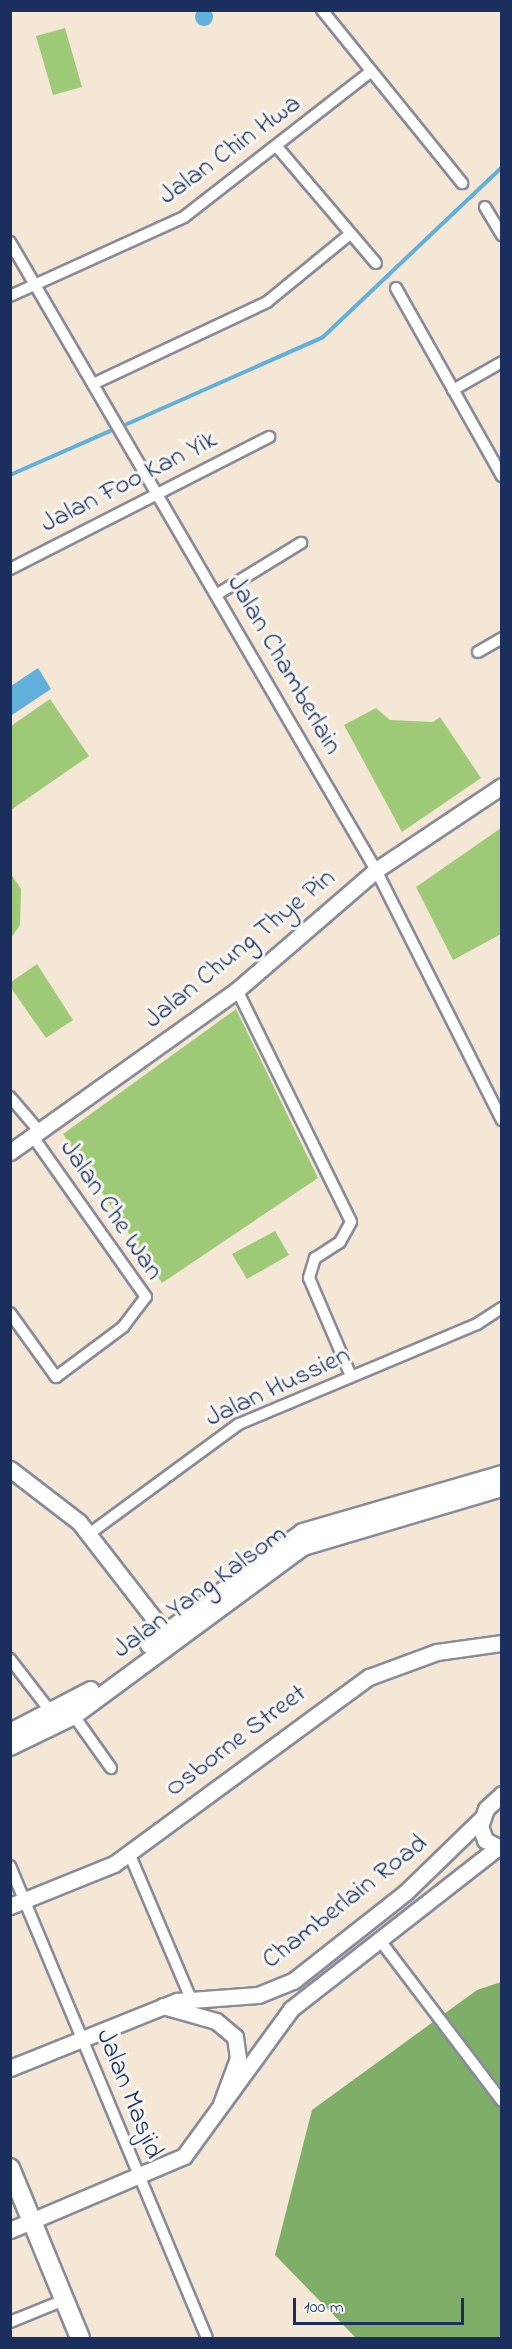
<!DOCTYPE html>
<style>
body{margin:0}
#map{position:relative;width:512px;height:2349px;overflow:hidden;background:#f5e7d6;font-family:"Indie Flower",sans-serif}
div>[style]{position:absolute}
.green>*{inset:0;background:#9eca77}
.forest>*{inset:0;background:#7eae68}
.water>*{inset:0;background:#61b0db}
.round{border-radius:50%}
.stream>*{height:4px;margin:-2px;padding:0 2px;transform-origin:2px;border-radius:2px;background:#61b0db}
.roads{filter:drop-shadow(2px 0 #888b9a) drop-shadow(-2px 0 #888b9a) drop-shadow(0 2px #888b9a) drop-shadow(0 -2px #888b9a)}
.street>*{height:10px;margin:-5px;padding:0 5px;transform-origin:5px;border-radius:5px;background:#fff}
.secondary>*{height:15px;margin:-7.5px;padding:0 7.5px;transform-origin:7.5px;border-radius:7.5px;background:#fff}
.primary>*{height:16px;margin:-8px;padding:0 8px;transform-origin:8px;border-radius:8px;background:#fff}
.highway>*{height:18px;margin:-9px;padding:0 9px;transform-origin:9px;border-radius:9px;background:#fff}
span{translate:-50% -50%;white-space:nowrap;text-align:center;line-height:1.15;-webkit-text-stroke:6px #f6f6f2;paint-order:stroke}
.street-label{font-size:27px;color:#1b2f5e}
.frame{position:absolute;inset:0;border:12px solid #1b2f5e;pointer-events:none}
.scale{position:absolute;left:293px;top:2298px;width:171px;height:27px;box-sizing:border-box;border:3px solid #1b2f5e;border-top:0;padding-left:8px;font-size:18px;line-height:21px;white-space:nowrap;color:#1b2f5e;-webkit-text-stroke:4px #f6f6f2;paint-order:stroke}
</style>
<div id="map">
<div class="green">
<i style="clip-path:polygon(65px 28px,82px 87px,53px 95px,36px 36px)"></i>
<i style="clip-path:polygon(50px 699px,89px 756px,11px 810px,11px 726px)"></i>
<i style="clip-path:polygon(376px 708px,390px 720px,433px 722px,440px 717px,481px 778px,402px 832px,344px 725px)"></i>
<i style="clip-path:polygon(501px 828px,501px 934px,453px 960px,416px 887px)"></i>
<i style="clip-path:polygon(11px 874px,21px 889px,20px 925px,11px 938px)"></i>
<i style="clip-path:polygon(37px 964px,73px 1020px,46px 1038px,11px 988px,11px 982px)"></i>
<i style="clip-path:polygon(236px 1009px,318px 1178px,162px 1283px,63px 1134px)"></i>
<i style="clip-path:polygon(275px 1231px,289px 1255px,247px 1279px,232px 1254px)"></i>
</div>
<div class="forest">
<i style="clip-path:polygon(501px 1982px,501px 2338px,356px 2338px,275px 2255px,312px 2110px,477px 1990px)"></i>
</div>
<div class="water">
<i class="round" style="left:195px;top:8px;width:18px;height:18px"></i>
<i style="clip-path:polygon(38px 668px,51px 689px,12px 715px,11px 686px)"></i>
</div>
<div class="stream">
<i style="left:127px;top:424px;width:214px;rotate:-23.9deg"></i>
<i style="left:323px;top:337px;width:247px;rotate:-43.5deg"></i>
<i style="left:10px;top:475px;width:109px;rotate:-23.7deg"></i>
</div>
<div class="roads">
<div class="street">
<i style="left:322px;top:10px;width:223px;rotate:51deg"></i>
<i style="left:278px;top:148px;width:151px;rotate:49.6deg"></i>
<i style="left:485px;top:207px;width:33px;rotate:59deg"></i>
<i style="left:10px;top:242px;width:727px;rotate:59.77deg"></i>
<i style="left:376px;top:870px;width:280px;rotate:63.3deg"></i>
<i style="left:396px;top:288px;width:216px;rotate:60.6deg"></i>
<i style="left:10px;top:296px;width:191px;rotate:-24.4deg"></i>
<i style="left:184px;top:217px;width:236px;rotate:-37.9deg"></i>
<i style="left:93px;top:384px;width:192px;rotate:-25.2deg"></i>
<i style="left:267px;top:302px;width:106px;rotate:-39.3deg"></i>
<i style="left:453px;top:390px;width:56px;rotate:-29.7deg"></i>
<i style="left:10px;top:569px;width:291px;rotate:-27deg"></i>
<i style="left:216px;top:595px;width:100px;rotate:-31.5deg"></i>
<i style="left:478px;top:652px;width:28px;rotate:-30deg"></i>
<i style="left:237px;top:990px;width:258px;rotate:63.8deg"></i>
<i style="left:351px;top:1222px;width:23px;rotate:119deg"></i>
<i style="left:340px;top:1242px;width:30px;rotate:147deg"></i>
<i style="left:315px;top:1258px;width:21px;rotate:107deg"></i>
<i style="left:309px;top:1278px;width:107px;rotate:66.8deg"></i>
<i style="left:10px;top:1097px;width:46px;rotate:49.4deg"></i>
<i style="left:10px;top:1313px;width:79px;rotate:54.3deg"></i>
<i style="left:56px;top:1377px;width:84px;rotate:-36.7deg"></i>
<i style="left:123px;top:1327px;width:38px;rotate:-53deg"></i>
<i style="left:146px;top:1297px;width:196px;rotate:-125.2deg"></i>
<i style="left:89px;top:1534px;width:186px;rotate:-36.3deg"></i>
<i style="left:239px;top:1424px;width:258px;rotate:-22.8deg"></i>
<i style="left:477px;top:1324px;width:30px;rotate:-33deg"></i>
<i style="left:10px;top:1659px;width:72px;rotate:52.3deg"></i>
<i style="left:74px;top:1716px;width:64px;rotate:54.6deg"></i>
<i style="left:129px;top:1853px;width:156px;rotate:67deg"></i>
<i style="left:10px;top:1866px;width:511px;rotate:67.35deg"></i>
<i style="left:379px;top:1939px;width:203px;rotate:52.8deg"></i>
<i style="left:10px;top:2322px;width:58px;rotate:-22.2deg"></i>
</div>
<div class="secondary">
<i style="left:10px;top:1152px;width:279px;rotate:-35.5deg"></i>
<i style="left:237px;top:990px;width:184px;rotate:-40.8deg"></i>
<i style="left:376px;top:870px;width:151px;rotate:-33.7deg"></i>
<i style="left:10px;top:1469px;width:87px;rotate:37.5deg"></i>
<i style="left:79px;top:1522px;width:152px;rotate:52.2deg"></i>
<i style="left:502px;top:1794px;width:22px;rotate:137deg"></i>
<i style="left:486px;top:1809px;width:18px;rotate:109deg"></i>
<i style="left:480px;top:1826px;width:15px;rotate:70deg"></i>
<i style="left:485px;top:1840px;width:19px;rotate:28deg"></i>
<i style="left:10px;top:1906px;width:112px;rotate:-22deg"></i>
<i style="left:114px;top:1864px;width:316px;rotate:-36.3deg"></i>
<i style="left:369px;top:1677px;width:72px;rotate:-20.2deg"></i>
<i style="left:437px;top:1652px;width:66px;rotate:-7.9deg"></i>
<i style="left:163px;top:2006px;width:55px;rotate:15.8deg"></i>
<i style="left:216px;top:2021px;width:25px;rotate:40deg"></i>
<i style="left:235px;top:2037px;width:21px;rotate:82deg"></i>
<i style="left:238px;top:2058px;width:49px;rotate:110.3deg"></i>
<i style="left:10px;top:2068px;width:180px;rotate:-21.9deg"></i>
<i style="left:177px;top:2001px;width:81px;rotate:-4.2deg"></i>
<i style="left:258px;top:1995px;width:38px;rotate:-22deg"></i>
<i style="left:293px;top:1981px;width:144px;rotate:-38.2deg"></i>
<i style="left:406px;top:1892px;width:105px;rotate:-44.2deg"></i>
<i style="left:10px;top:2230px;width:189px;rotate:-23deg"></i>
<i style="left:184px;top:2156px;width:182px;rotate:-53.9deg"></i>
<i style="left:291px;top:2009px;width:261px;rotate:-38deg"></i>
</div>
<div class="primary">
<i style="left:149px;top:1645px;width:191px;rotate:-36.3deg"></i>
<i style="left:303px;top:1532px;width:207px;rotate:-16.2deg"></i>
<i style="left:10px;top:1732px;width:91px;rotate:-27.4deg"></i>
<i style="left:10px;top:1747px;width:71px;rotate:-25.8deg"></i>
<i style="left:74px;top:1716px;width:285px;rotate:-36.4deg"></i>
<i style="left:303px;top:1547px;width:208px;rotate:-16.5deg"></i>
</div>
<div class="highway">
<i style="left:10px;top:2168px;width:184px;rotate:67.6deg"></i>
</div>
</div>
<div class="street-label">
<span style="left:230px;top:150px;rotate:-36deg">Jalan Chin Hwa</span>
<span style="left:129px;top:482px;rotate:-27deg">Jalan Foo Kan Yik</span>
<span style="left:284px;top:665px;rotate:60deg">Jalan Chamberlain</span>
<span style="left:240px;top:949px;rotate:-39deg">Jalan Chung Thye Pin</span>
<span style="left:111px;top:1210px;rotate:56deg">Jalan Che Wan</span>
<span style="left:278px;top:1387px;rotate:-25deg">Jalan Hussien</span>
<span style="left:200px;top:1592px;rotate:-36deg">Jalan Yang Kalsom</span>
<span style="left:236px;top:1741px;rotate:-37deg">Osborne Street</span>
<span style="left:345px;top:1902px;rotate:-38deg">Chamberlain Road</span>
<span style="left:129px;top:2094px;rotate:68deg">Jalan Masjid</span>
</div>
<div class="frame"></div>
<div class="scale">100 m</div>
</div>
